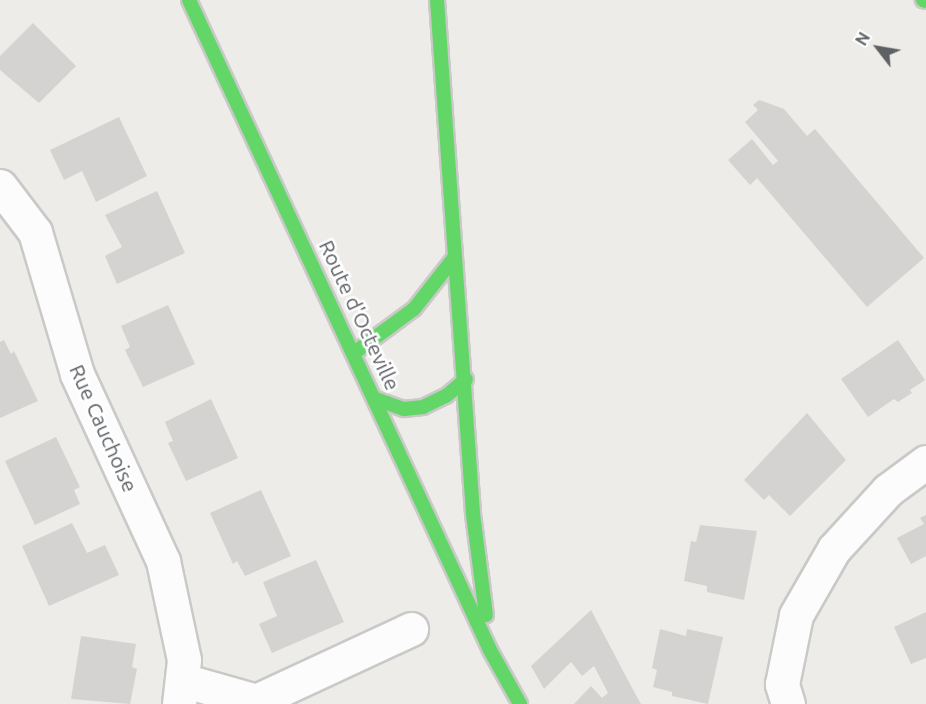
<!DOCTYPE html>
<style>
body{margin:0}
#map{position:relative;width:926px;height:704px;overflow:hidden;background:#edece8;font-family:Ubuntu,sans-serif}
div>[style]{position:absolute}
.building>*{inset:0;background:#d4d3d1}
.roads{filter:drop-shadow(2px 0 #c9c9c8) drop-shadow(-2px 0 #c9c9c8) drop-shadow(0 2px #c9c9c8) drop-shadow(0 -2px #c9c9c8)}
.street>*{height:33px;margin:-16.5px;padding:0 16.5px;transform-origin:16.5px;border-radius:16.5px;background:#fcfcfc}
.fast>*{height:14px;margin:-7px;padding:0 7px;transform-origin:7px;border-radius:7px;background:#63d668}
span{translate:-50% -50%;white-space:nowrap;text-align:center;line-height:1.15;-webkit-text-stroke:5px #fff;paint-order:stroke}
.street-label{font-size:21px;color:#5d6166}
.north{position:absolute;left:848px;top:18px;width:60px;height:60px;-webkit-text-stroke:4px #fff;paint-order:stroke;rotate:301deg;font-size:16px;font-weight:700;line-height:24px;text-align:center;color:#5d6166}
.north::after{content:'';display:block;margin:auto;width:21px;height:27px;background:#5d6166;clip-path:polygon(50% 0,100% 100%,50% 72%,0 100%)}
</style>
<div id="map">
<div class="building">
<i style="clip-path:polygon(33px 23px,76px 66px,39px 103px,0 70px,0 56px)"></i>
<i style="clip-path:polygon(759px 100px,784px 109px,807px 136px,815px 129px,924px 258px,867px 307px,757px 178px,750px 185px,728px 160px,752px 139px,773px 165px,778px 161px,745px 122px,758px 110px,753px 105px)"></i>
<i style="clip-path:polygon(119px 117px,147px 176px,96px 202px,82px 171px,64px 180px,50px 150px)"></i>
<i style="clip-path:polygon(157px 191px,185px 253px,117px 284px,105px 256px,122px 247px,105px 215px)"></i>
<i style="clip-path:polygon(168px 305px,195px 364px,143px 387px,125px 350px,130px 347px,121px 326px)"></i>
<i style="clip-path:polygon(4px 340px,11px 354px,14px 351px,38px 401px,0 418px,0 342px)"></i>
<i style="clip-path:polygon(898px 340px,925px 380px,910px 390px,912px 393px,898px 402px,894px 399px,868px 417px,841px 379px)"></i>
<i style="clip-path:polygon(211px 399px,238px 458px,186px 481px,168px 443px,173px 441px,165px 422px)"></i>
<i style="clip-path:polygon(807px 413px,846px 460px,790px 516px,769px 495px,764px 500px,744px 480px)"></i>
<i style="clip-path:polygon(56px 437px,80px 487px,74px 490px,80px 504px,35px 525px,5px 461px)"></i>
<i style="clip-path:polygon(261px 490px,291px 556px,245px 576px,237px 561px,233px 564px,210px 513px)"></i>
<i style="clip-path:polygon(926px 515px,926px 556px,911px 564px,897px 538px,924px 524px,920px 518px)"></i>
<i style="clip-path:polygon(72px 523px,87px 553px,105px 545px,119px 575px,49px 606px,22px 546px)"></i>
<i style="clip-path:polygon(700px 525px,757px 531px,744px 600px,707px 592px,707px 586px,684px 581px,691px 541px,696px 542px)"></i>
<i style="clip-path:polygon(316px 560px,344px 622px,272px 653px,259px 624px,277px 616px,263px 582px)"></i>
<i style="clip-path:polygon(591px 610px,631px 686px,641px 704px,574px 704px,591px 686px,602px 698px,608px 693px,594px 666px,582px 676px,571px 662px,544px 689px,531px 666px)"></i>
<i style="clip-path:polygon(926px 612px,926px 658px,911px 664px,894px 627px)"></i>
<i style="clip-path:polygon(660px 629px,686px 636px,687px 629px,723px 637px,708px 704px,672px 696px,672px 692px,653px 687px,657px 670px,652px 668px)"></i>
<i style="clip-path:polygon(81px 636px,136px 644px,132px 667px,137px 669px,130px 704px,71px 699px)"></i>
</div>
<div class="roads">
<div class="street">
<i style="left:0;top:186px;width:58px;rotate:52.7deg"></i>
<i style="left:35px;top:232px;width:148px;rotate:73.5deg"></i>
<i style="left:77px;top:374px;width:206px;rotate:65.3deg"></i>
<i style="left:163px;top:561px;width:101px;rotate:78deg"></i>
<i style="left:184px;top:660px;width:44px;rotate:96.5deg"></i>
<i style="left:182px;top:680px;width:77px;rotate:15.8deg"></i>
<i style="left:256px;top:701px;width:171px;rotate:-24.9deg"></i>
<i style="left:788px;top:704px;width:21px;rotate:-107deg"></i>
<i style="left:782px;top:684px;width:70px;rotate:-78.5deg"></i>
<i style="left:796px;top:615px;width:76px;rotate:-60.1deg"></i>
<i style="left:834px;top:549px;width:80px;rotate:-47.5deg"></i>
<i style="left:888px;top:490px;width:47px;rotate:-36.4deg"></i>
</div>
<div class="fast">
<i style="left:189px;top:0;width:716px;rotate:65.15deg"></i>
<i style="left:490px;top:650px;width:62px;rotate:60.9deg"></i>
<i style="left:437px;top:0;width:515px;rotate:85.99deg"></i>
<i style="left:473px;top:514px;width:102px;rotate:82.7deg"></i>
<i style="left:923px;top:0;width:3px;rotate:18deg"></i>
<i style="left:354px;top:353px;width:74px;rotate:-36.3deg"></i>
<i style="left:414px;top:309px;width:65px;rotate:-51.9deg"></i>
<i style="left:376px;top:399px;width:30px;rotate:20deg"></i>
<i style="left:404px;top:409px;width:19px;rotate:-6deg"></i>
<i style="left:423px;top:407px;width:25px;rotate:-26deg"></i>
<i style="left:446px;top:396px;width:26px;rotate:-40deg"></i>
</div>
</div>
<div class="street-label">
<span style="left:360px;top:315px;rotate:65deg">Route d'Octeville</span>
<span style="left:104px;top:428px;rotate:66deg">Rue Cauchoise</span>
</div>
<div class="north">N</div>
</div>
